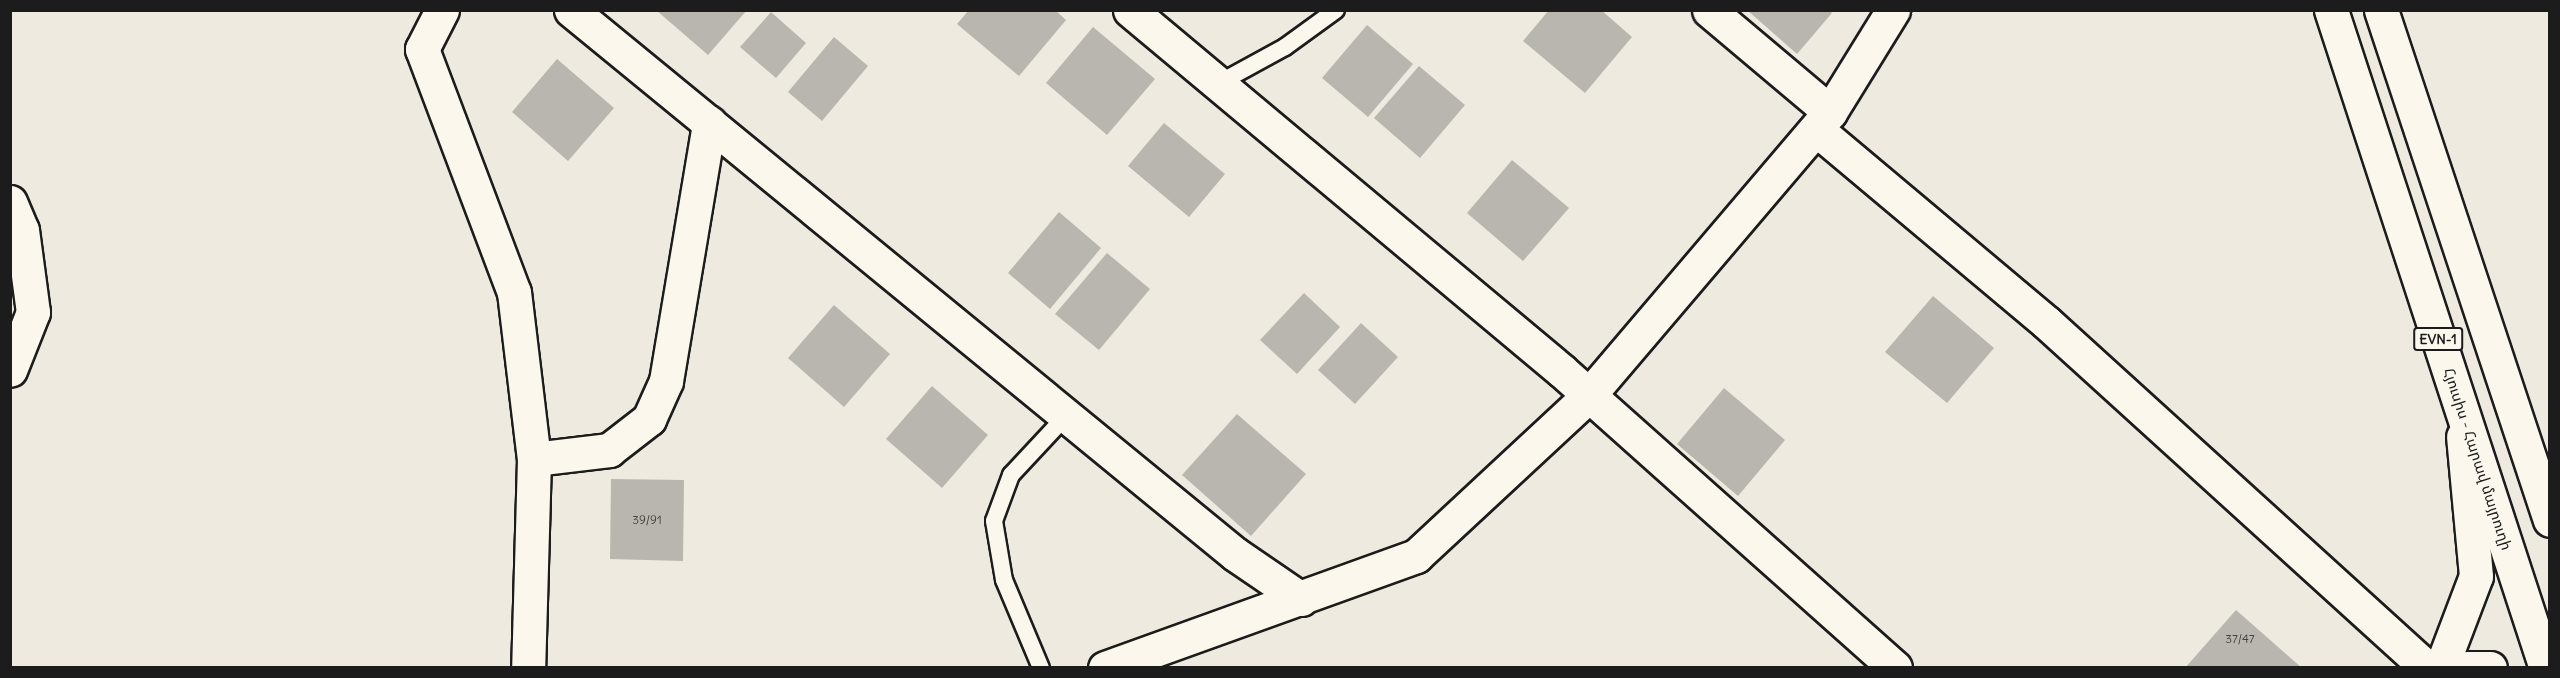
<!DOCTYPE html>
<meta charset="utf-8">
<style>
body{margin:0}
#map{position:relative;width:2560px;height:678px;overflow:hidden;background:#eeeadf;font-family:Delius,"Noto Sans Armenian",sans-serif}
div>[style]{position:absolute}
.building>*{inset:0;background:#b9b6af}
.roads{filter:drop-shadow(2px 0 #1c1c1c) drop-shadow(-2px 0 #1c1c1c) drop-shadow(0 2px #1c1c1c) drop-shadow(0 -2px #1c1c1c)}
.service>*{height:16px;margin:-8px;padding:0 8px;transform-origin:8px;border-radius:8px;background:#fbf7ec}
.minor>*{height:33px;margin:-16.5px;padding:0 16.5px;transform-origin:16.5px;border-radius:16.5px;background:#fbf7ec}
.trunk>*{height:33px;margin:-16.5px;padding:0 16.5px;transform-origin:16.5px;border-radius:16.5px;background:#fbf7ec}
span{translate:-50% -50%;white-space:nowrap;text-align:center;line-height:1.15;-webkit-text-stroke:5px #fbf7ec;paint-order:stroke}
.number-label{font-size:12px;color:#434241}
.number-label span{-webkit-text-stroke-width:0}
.shield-label span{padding:2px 4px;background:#fbf7ec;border:2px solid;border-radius:4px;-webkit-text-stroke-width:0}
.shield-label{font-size:14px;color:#1c1c1c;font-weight:700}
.street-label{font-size:15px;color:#1c1c1c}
.frame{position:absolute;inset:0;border:12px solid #1c1c1c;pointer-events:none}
</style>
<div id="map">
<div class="building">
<i style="clip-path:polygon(656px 10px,747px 10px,708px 55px)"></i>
<i style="clip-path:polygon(969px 10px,1055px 10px,1066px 20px,1019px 76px,957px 24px)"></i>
<i style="clip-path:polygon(1549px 10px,1601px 10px,1632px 37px,1585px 93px,1523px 41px)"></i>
<i style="clip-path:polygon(1747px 10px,1828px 10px,1832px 13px,1797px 54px)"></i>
<i style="clip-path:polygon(771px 12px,806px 43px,776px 78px,740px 47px)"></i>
<i style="clip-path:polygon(1367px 25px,1413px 64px,1368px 117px,1322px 78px)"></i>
<i style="clip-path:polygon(1093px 27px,1155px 79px,1107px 135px,1046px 83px)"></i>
<i style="clip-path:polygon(834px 37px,868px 66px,822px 121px,788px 92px)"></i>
<i style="clip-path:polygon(557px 59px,614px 108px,568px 161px,512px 112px)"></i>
<i style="clip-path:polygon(1419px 66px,1465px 105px,1420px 158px,1374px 118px)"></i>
<i style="clip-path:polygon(1164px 123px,1225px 174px,1189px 217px,1128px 166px)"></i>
<i style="clip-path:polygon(1512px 160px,1569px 208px,1523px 261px,1467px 213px)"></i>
<i style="clip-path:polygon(1059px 212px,1101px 248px,1050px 309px,1008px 273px)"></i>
<i style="clip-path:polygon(1107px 253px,1150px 289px,1099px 350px,1055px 314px)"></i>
<i style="clip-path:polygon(1304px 293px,1340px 327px,1297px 374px,1260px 340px)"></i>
<i style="clip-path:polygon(1933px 296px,1994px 348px,1947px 403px,1885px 352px)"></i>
<i style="clip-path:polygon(834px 305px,890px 354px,844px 407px,788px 358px)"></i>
<i style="clip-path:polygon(1361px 323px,1398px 357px,1355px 404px,1318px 370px)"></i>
<i style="clip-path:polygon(932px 386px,988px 435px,942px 488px,886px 439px)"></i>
<i style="clip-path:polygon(1724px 388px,1785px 440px,1738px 496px,1677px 444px)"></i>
<i style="clip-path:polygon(1237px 414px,1306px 474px,1251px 536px,1182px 475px)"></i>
<i style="clip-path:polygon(611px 479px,684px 480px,683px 561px,610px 559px)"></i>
<i style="clip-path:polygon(2236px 610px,2302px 668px,2185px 668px)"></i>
</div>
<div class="roads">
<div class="service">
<i style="left:1221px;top:82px;width:73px;rotate:-28.7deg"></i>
<i style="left:1285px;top:47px;width:63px;rotate:-36deg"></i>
<i style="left:1041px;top:668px;width:95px;rotate:-112.8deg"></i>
<i style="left:1004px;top:580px;width:60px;rotate:-99.6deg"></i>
<i style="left:994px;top:521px;width:49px;rotate:-69.7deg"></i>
<i style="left:1011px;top:475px;width:82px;rotate:-47deg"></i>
</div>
<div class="minor">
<i style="left:442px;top:10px;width:44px;rotate:117.1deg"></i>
<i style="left:422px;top:49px;width:260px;rotate:69.3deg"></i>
<i style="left:514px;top:292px;width:168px;rotate:83.2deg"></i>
<i style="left:534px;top:459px;width:209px;rotate:91.6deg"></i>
<i style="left:571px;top:10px;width:858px;rotate:39.33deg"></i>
<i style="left:1235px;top:554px;width:80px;rotate:34.3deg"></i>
<i style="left:1130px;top:10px;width:563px;rotate:39.88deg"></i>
<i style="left:1562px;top:371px;width:446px;rotate:41.7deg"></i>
<i style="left:1830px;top:112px;width:120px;rotate:-58.3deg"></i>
<i style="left:1816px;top:129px;width:300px;rotate:40deg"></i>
<i style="left:2046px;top:322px;width:515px;rotate:42.24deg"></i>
<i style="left:10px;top:202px;width:30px;rotate:67deg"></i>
<i style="left:22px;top:230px;width:83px;rotate:82.4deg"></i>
<i style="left:33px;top:312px;width:62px;rotate:111.6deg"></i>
<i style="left:534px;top:459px;width:76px;rotate:-6.8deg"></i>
<i style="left:609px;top:450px;width:51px;rotate:-37.8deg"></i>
<i style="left:649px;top:419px;width:42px;rotate:-65.9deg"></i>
<i style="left:666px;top:381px;width:262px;rotate:-80.5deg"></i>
<i style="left:1105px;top:668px;width:331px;rotate:-19.8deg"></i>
<i style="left:1416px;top:556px;width:236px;rotate:-42.9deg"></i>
<i style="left:1589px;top:395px;width:372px;rotate:-49.6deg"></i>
<i style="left:1830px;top:112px;width:158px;rotate:-139.9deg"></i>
<i style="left:2441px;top:668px;width:98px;rotate:-69.2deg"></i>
<i style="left:2476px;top:576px;width:140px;rotate:-95.3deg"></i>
<i style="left:2467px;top:668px;width:23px"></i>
</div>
<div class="trunk">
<i style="left:2331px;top:10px;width:692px;rotate:71.91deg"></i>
<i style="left:2381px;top:10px;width:537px;rotate:71.67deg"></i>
</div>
</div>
<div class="number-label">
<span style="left:647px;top:520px">39/91</span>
<span style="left:2240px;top:639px">37/47</span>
</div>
<div class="shield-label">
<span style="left:2438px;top:339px">EVN-1</span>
</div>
<div class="street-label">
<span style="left:2478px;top:459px;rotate:72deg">Հյուսիս - Հարավ մայրուղի</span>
</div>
<div class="frame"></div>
</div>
